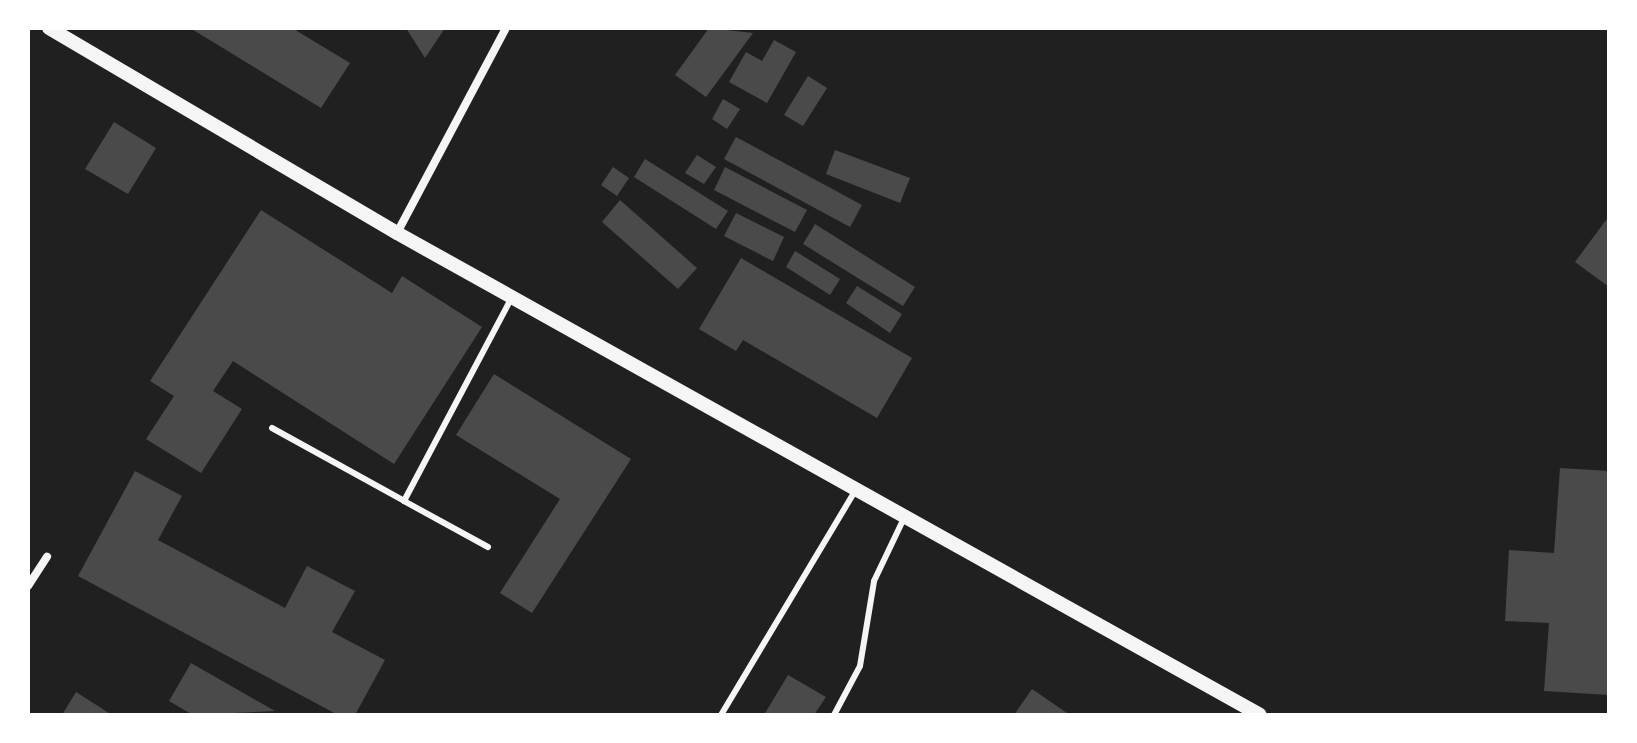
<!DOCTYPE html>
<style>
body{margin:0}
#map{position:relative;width:1637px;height:743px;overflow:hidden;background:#111;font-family:"Roboto Condensed",sans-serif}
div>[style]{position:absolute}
.green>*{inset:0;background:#202020}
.building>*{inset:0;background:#4a4a4a}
.service>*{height:6px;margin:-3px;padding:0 3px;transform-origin:3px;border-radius:3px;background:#f5f5f5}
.minor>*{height:8px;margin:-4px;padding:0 4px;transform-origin:4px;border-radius:4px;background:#f5f5f5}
.tertiary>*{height:14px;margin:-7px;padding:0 7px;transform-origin:7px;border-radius:7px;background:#f5f5f5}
span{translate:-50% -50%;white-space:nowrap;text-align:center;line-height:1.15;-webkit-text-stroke:6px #fff;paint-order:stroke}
.frame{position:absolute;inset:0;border:30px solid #fff;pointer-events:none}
</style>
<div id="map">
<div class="green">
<i style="clip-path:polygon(28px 28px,1609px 28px,1609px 715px,28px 715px)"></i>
</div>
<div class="building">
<i style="clip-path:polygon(190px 28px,292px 28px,350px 63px,321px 108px)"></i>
<i style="clip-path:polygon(406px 28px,445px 28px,425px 58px)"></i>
<i style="clip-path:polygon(709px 28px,753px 33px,706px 97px,675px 75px)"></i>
<i style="clip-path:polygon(774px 40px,796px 52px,767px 103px,729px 82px,746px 52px,762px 61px)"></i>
<i style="clip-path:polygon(808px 76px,827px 88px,803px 126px,784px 115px)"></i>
<i style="clip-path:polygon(723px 99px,740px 109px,727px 129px,712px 119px)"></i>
<i style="clip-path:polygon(114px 122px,156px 148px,128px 194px,85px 169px)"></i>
<i style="clip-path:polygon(736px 137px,862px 205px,850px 227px,724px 159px)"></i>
<i style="clip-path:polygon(835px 150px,910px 178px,900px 203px,826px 174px)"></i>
<i style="clip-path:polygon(697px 155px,716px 167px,704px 184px,685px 173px)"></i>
<i style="clip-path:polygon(645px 159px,728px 211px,716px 229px,634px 177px)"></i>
<i style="clip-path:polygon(613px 167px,629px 178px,617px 196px,601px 185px)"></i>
<i style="clip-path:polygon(725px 167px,807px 210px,795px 232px,714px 190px)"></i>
<i style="clip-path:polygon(620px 200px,697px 268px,678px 289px,602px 222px)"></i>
<i style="clip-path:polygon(261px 210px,392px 293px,402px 276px,482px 327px,394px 464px,233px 361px,213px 391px,242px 409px,201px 473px,146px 439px,174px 396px,150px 381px)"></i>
<i style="clip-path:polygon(736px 213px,784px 237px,773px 261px,724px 236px)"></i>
<i style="clip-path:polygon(1609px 216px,1609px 287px,1575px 262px)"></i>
<i style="clip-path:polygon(815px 224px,915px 287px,903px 306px,803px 244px)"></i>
<i style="clip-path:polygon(795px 251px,840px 279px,830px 295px,786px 267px)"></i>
<i style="clip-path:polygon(741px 258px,912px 358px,877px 418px,743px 340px,736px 351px,699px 329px)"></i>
<i style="clip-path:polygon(857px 286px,902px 314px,890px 333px,846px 303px)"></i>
<i style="clip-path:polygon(494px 374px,631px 459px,532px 613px,500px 593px,560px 499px,456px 435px)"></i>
<i style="clip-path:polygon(1560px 468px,1609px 471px,1609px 695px,1544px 691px,1549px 623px,1505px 621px,1509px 550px,1554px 553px)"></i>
<i style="clip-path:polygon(135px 471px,182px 496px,158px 540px,285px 608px,307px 566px,355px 591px,332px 632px,385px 660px,355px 715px,338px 715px,78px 576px)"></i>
<i style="clip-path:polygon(191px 663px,275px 711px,193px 715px,169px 701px)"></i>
<i style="clip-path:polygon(788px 675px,826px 697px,814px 715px,764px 715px)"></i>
<i style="clip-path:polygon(1032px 689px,1070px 715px,1014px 715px)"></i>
<i style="clip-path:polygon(76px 692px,112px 715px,62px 715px)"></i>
</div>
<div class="service">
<i style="left:272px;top:428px;width:151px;rotate:28.9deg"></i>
<i style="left:488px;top:547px;width:96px;rotate:-151.3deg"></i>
<i style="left:404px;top:501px;width:231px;rotate:-62.1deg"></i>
<i style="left:721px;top:715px;width:263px;rotate:-59.1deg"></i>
<i style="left:834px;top:715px;width:55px;rotate:-62deg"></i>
<i style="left:860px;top:666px;width:86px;rotate:-80.6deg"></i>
<i style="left:874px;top:581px;width:72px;rotate:-64.5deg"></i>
</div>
<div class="minor">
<i style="left:397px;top:233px;width:232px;rotate:-62deg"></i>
<i style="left:28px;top:586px;width:35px;rotate:-57deg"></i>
</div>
<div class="tertiary">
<i style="left:49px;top:28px;width:404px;rotate:30.5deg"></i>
<i style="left:397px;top:233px;width:988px;rotate:29.18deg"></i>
</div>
<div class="frame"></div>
</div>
